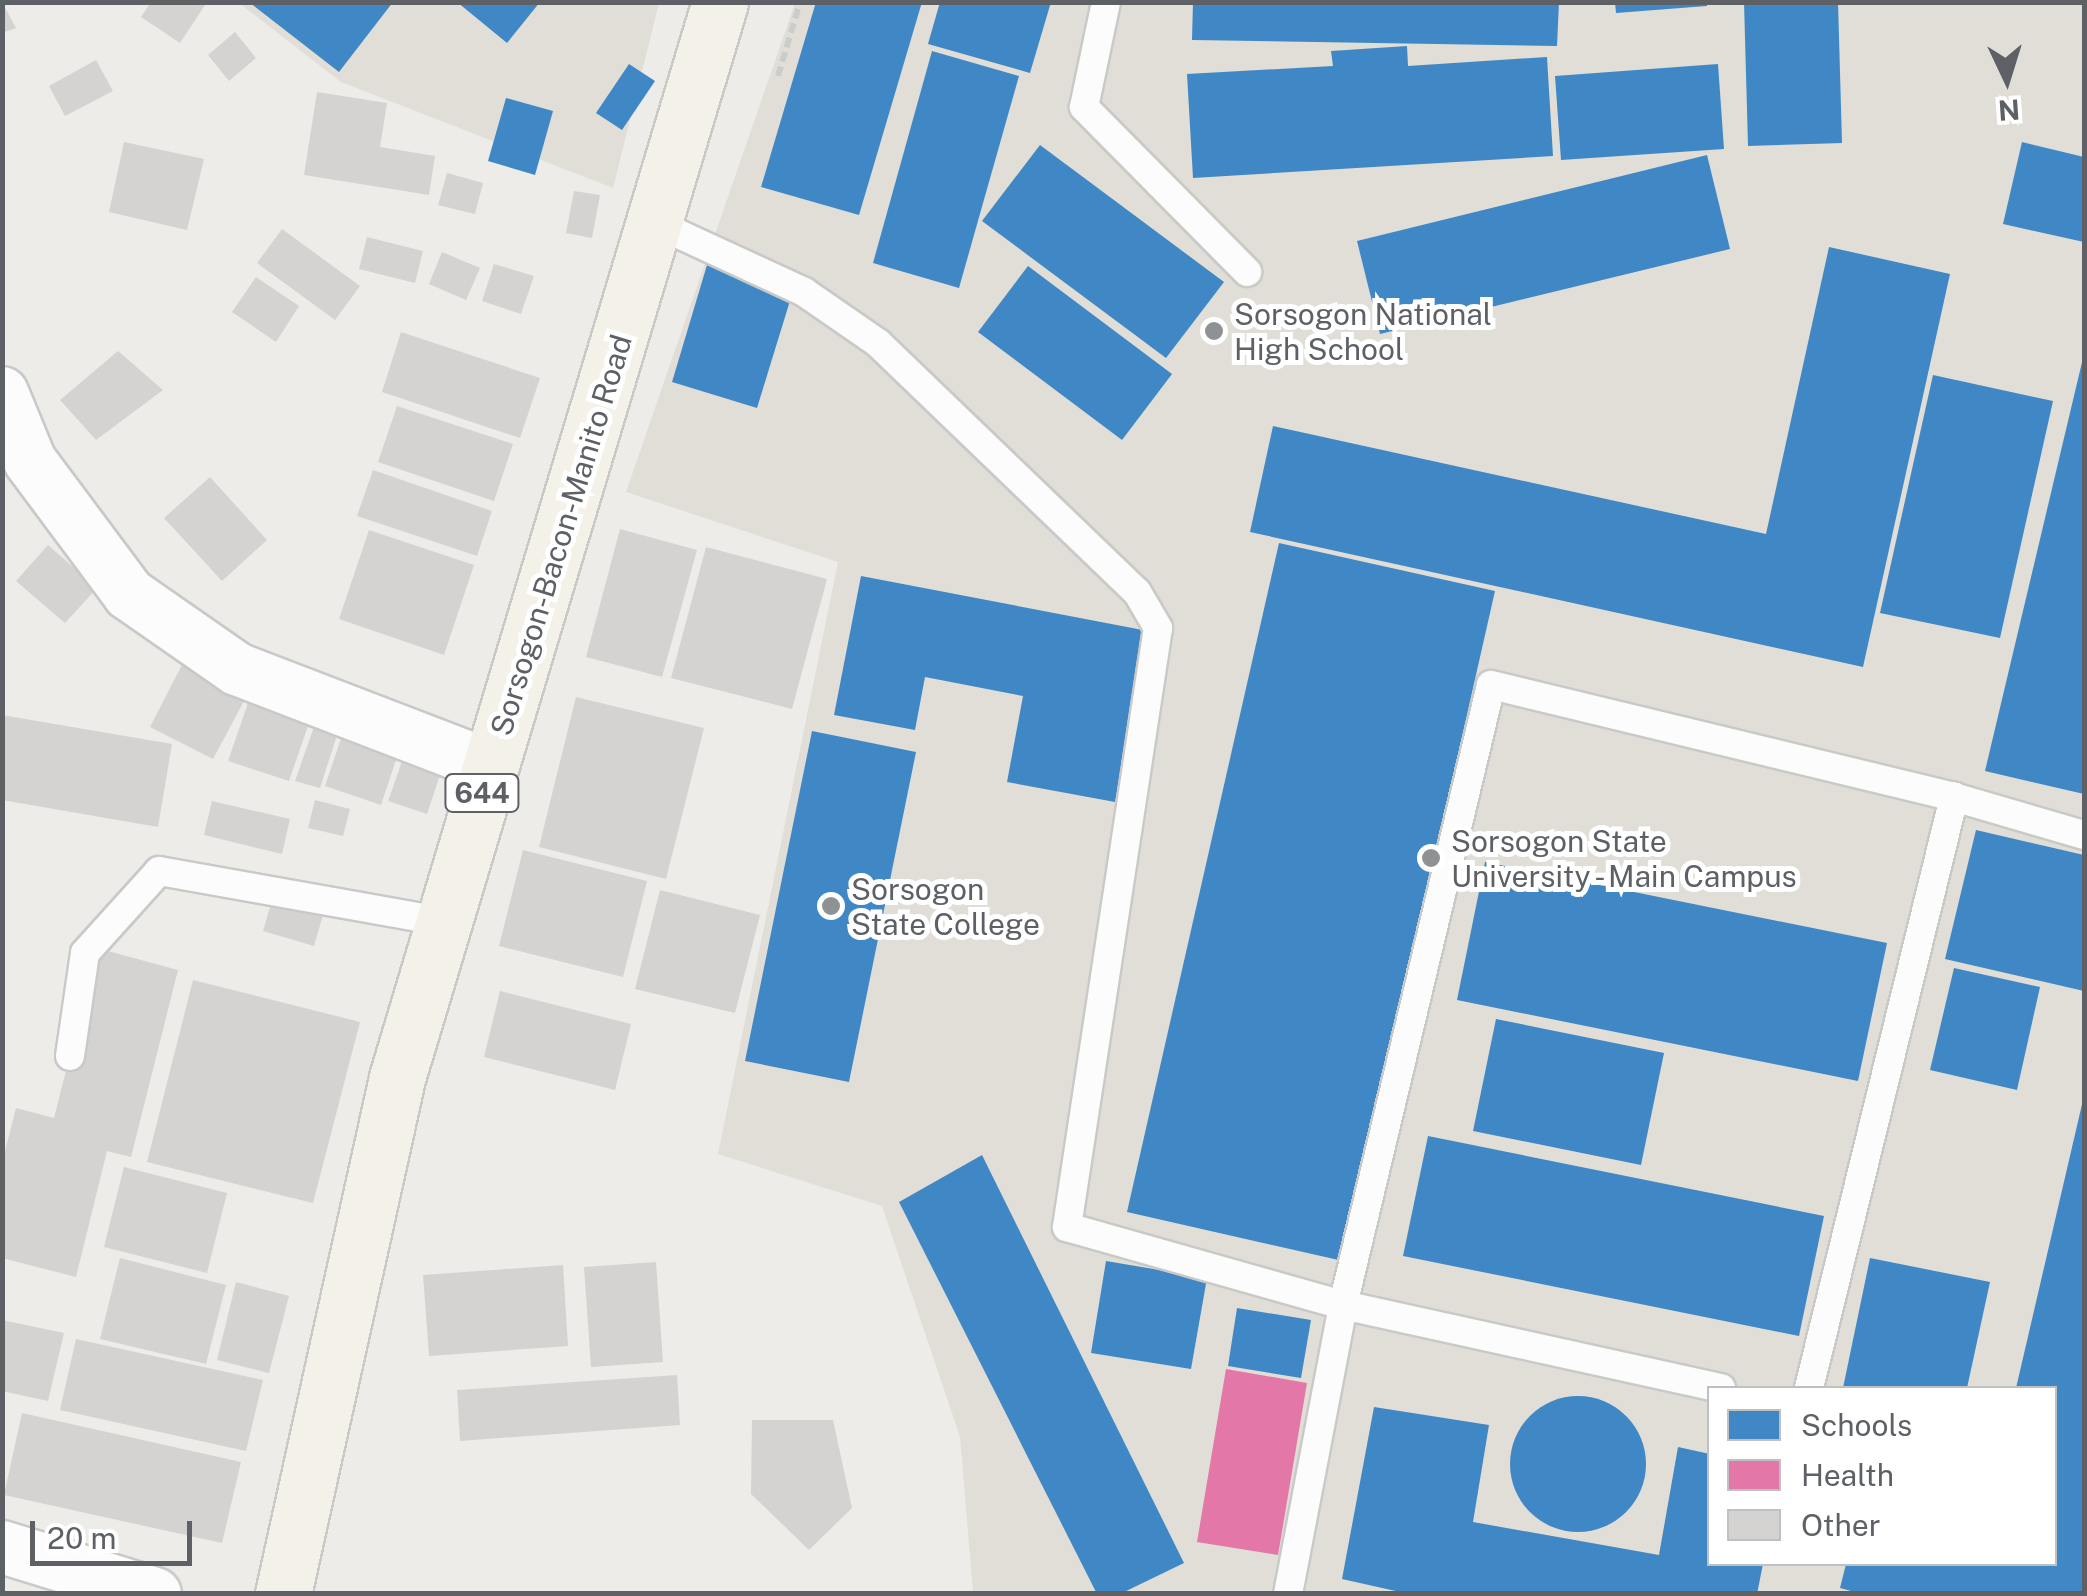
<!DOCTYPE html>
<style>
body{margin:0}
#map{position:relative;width:2087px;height:1596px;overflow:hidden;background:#edece8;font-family:"Public Sans",sans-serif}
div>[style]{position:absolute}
.education>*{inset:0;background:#e1ded7}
.schools>*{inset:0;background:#3f88c5}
.round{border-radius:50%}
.health>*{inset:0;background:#e377a8}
.building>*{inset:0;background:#d4d3d1}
.path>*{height:6px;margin-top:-3px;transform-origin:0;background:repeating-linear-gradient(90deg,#c9cecb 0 10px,transparent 0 15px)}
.roads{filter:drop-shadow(2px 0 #c9c9c8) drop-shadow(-2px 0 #c9c9c8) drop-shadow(0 2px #c9c9c8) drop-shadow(0 -2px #c9c9c8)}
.service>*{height:28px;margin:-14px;padding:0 14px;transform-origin:14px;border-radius:14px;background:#fcfcfc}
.minor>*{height:52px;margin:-26px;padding:0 26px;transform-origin:26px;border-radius:26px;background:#fcfcfc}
.primary>*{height:55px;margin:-27.5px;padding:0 27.5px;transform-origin:27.5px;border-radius:27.5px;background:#f3f1e8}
.dots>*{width:28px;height:28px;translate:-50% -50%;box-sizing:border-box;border:5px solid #fff;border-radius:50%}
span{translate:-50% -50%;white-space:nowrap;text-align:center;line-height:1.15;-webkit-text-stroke:10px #fff;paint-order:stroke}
.shield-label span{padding:2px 8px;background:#fff;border:2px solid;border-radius:8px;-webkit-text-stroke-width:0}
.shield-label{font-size:28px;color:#5d6166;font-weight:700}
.poi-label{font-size:30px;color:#5d6166}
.left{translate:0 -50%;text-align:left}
.street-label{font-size:30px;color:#5d6166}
.frame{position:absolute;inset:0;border:5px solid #5d6166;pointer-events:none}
.legend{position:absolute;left:1707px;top:1386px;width:350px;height:180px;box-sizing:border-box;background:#fff;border:2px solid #bec0c2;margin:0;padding:12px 18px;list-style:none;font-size:30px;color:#5d6166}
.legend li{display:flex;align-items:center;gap:20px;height:50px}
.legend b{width:50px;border:2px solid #bec0c2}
.north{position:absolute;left:1957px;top:30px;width:100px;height:100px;-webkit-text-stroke:8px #fff;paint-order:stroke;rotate:176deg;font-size:28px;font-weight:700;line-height:40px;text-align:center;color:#5d6166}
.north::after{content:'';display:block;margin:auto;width:35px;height:45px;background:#5d6166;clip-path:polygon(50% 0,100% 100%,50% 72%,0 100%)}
.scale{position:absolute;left:30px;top:1521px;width:162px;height:45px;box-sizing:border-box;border:5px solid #5d6166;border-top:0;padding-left:12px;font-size:30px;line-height:35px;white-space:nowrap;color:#5d6166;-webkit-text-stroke:8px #fff;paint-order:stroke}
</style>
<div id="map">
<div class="education">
<i style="clip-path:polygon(239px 3px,659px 3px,613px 188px,341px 82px)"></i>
<i style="clip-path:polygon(evenodd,795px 3px,2084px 3px,2084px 1593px,973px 1593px,960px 1437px,882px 1206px,718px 1154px,838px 562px,626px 492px,795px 3px,1710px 1388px,2054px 1388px,2054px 1564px,1710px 1564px,1710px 1388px)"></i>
</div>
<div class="schools">
<i style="clip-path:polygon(249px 2px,393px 2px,339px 72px)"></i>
<i style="clip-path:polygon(457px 2px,540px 2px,507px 43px)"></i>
<i style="clip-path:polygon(816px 2px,922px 2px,859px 215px,761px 187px)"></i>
<i style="clip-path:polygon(940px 2px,1051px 2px,1030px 73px,928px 44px)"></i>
<i style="clip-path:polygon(1193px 2px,1559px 2px,1557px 46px,1192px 40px)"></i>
<i style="clip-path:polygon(1615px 2px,1707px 2px,1707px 6px,1616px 13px)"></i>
<i style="clip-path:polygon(1744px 2px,1838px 2px,1842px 143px,1748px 146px)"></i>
<i style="clip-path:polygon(1407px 46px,1408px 66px,1547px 57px,1553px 156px,1193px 178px,1187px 74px,1333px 66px,1331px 51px)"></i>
<i style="clip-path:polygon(932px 51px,1019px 76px,959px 288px,873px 263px)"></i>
<i style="clip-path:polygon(629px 64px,655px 81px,622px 130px,596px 113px)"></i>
<i style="clip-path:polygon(1718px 64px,1724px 149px,1561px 160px,1555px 76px)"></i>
<i style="clip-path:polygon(506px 98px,553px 111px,535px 175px,488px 161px)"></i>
<i style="clip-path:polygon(2022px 142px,2084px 157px,2084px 242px,2003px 224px)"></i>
<i style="clip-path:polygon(1040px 145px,1224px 282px,1166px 358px,982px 221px)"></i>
<i style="clip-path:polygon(1707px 155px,1730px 249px,1380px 334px,1357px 241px)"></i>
<i style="clip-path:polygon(1829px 247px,1950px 274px,1863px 667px,1250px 532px,1273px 426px,1766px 534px)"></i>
<i style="clip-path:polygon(707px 265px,793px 291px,757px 408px,672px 382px)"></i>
<i style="clip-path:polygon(1028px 266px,1172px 374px,1122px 440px,978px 332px)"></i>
<i style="clip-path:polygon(2083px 358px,2084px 358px,2084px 794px,1985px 771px)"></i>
<i style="clip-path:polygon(1933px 375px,2053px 401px,2000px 638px,1880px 613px)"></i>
<i style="clip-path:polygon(1279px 543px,1495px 591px,1343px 1261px,1127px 1212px)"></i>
<i style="clip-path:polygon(861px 576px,1148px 631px,1115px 802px,1007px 782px,1023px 696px,925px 677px,915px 730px,834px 715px)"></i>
<i style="clip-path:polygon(812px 731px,916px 752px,849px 1082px,745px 1061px)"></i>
<i style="clip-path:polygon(1976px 830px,2084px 855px,2084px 991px,1945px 959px)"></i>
<i style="clip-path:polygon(1485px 862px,1887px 943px,1858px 1081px,1457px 1000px)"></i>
<i style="clip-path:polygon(1954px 968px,2040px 987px,2017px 1090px,1930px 1070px)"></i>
<i style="clip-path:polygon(1496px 1019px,1664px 1053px,1641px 1165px,1473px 1131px)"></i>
<i style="clip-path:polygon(2083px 1100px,2084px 1594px,1862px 1594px,1840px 1588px,1846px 1564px,2054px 1564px,2054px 1388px,2016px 1388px)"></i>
<i style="clip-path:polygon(1428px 1136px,1824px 1216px,1799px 1336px,1403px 1256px)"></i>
<i style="clip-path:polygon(982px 1155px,1184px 1563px,1120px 1594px,1097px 1594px,899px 1202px)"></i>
<i style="clip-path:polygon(1870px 1258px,1990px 1282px,1967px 1388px,1843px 1388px)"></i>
<i style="clip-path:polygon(1106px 1261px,1207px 1278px,1191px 1369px,1091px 1353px)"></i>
<i style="clip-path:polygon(1237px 1308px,1311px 1320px,1301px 1378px,1228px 1366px)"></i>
<i class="round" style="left:1510px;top:1396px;width:136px;height:136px"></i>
<i style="clip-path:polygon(1374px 1407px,1489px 1425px,1473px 1522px,1659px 1555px,1678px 1447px,1710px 1454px,1710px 1564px,1763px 1564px,1757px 1594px,1409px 1594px,1342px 1579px)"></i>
</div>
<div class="health">
<i style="clip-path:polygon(1226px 1369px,1307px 1383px,1278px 1555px,1197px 1542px)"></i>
</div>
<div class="building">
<i style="clip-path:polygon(2px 2px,16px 28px,2px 33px)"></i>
<i style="clip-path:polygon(151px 2px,207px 2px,180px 43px,141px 17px)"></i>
<i style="clip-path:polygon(235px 32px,256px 58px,229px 81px,208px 55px)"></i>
<i style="clip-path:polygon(96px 60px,113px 91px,65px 116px,49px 86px)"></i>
<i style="clip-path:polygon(317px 92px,387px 103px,380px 147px,435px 156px,429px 195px,304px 175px)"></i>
<i style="clip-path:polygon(124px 142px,204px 159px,187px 230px,109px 212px)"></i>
<i style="clip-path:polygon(447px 173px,483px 183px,475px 214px,438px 205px)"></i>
<i style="clip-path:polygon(574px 191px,600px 195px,592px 238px,566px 233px)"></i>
<i style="clip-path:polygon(282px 229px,360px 286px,335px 320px,257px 263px)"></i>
<i style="clip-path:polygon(367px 237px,423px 251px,415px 283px,359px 269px)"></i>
<i style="clip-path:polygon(442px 252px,480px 268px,466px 300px,429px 284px)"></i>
<i style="clip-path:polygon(494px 264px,534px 276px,521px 314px,482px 301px)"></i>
<i style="clip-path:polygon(256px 277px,299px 306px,276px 342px,232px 312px)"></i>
<i style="clip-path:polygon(401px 332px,540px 378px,520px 438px,382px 392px)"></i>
<i style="clip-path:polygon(118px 351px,163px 390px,96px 440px,60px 400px)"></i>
<i style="clip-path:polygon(397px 406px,513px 444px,494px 501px,378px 462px)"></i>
<i style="clip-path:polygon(373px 470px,492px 511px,477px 556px,357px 516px)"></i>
<i style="clip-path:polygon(210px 477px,267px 540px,222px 581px,164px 518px)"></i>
<i style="clip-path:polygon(620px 529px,697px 550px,662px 677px,586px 657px)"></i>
<i style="clip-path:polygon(369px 530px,474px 565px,444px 655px,339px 619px)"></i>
<i style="clip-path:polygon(48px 545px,97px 588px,65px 623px,16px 581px)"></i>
<i style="clip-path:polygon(706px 547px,827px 579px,792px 709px,671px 678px)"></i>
<i style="clip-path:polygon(187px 655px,251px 688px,213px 759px,150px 727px)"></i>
<i style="clip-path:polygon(576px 697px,704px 728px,666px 879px,539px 847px)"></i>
<i style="clip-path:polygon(248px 703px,309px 723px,289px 781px,228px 761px)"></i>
<i style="clip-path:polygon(2px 715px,172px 744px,158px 827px,2px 800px)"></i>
<i style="clip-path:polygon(316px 721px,339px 729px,320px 788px,295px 781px)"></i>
<i style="clip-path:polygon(347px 721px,403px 739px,381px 805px,325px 786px)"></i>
<i style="clip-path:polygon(410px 739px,448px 751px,427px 814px,388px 801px)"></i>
<i style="clip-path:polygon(315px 800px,350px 809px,343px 836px,308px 828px)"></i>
<i style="clip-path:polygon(212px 801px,290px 819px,282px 854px,204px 835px)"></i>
<i style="clip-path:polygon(523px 850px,647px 881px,623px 977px,499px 946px)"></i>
<i style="clip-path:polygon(660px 890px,760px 915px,735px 1013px,635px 989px)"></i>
<i style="clip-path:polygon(272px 900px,323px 915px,314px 946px,263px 931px)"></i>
<i style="clip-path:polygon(97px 948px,178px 970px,131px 1157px,107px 1151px,76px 1277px,2px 1258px,2px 1163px,16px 1108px,54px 1118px)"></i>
<i style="clip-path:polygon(193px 980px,360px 1022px,313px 1203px,147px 1162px)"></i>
<i style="clip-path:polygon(500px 991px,631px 1024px,615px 1090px,484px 1057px)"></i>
<i style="clip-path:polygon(124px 1167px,227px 1193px,207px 1273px,104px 1247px)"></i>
<i style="clip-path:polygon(120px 1258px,226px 1285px,206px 1364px,100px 1339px)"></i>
<i style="clip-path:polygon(656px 1262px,663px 1362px,591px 1367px,584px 1267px)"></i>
<i style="clip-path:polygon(563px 1265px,568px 1346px,429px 1356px,423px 1275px)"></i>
<i style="clip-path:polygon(236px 1282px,289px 1296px,269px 1373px,217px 1360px)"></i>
<i style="clip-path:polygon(2px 1320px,64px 1333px,48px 1401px,2px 1391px)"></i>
<i style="clip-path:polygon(76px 1339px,263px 1380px,246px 1451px,60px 1410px)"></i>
<i style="clip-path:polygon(677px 1375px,680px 1425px,460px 1441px,457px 1390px)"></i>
<i style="clip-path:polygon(22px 1413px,241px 1462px,222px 1543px,4px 1495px)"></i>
<i style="clip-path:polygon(752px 1420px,833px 1420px,852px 1508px,809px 1550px,751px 1494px)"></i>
</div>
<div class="path">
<i style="left:778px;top:76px;width:77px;rotate:-73.4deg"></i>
</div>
<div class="roads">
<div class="service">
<i style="left:1106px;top:2px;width:107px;rotate:101.8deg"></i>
<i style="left:1084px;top:107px;width:232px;rotate:45.3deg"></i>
<i style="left:657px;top:224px;width:162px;rotate:24.8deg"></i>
<i style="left:804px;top:292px;width:90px;rotate:34.6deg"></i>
<i style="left:878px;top:343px;width:359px;rotate:43.9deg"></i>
<i style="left:1137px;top:592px;width:42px;rotate:59.7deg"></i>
<i style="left:1158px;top:628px;width:606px;rotate:98.64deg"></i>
<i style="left:1067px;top:1227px;width:287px;rotate:15.8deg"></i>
<i style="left:1343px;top:1305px;width:387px;rotate:12.4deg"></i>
<i style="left:70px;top:1056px;width:104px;rotate:-81.7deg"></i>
<i style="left:85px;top:953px;width:110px;rotate:-47.9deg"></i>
<i style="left:159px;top:871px;width:290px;rotate:10.1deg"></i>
<i style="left:1809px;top:1388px;width:609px;rotate:-76.21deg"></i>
<i style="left:1288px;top:1594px;width:294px;rotate:-79.2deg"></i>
<i style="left:1343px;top:1305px;width:637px;rotate:-76.57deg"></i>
<i style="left:1491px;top:685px;width:476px;rotate:13.6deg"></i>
<i style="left:1954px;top:797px;width:135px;rotate:16.3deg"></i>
</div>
<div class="minor">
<i style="left:2px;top:393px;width:74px;rotate:67.6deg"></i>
<i style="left:30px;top:461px;width:166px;rotate:53.3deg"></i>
<i style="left:129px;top:594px;width:131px;rotate:34.8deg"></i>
<i style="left:237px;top:669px;width:271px;rotate:21deg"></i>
<i style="left:2px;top:1547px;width:160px;rotate:17.1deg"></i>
</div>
<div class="primary">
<i style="left:283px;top:1594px;width:528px;rotate:-77.54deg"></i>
<i style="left:397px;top:1078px;width:1123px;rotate:-73.29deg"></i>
</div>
</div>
<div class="dots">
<i style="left:1214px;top:331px;background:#8f9294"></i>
<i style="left:1431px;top:858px;background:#8f9294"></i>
<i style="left:831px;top:906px;background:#8f9294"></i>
</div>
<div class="shield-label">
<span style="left:482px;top:793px">644</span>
</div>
<div class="poi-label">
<span class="left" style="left:1234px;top:331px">Sorsogon National<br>High School</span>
<span class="left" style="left:1451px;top:858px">Sorsogon State<br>University - Main Campus</span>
<span class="left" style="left:851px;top:906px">Sorsogon<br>State College</span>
</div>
<div class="street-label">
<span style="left:561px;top:535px;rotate:-73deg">Sorsogon-Bacon-Manito Road</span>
</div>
<div class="frame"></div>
<ul class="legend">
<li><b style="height:28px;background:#3f88c5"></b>Schools</li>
<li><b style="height:28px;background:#e377a8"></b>Health</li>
<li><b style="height:28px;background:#d4d3d1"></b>Other</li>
</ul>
<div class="north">N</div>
<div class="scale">20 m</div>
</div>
